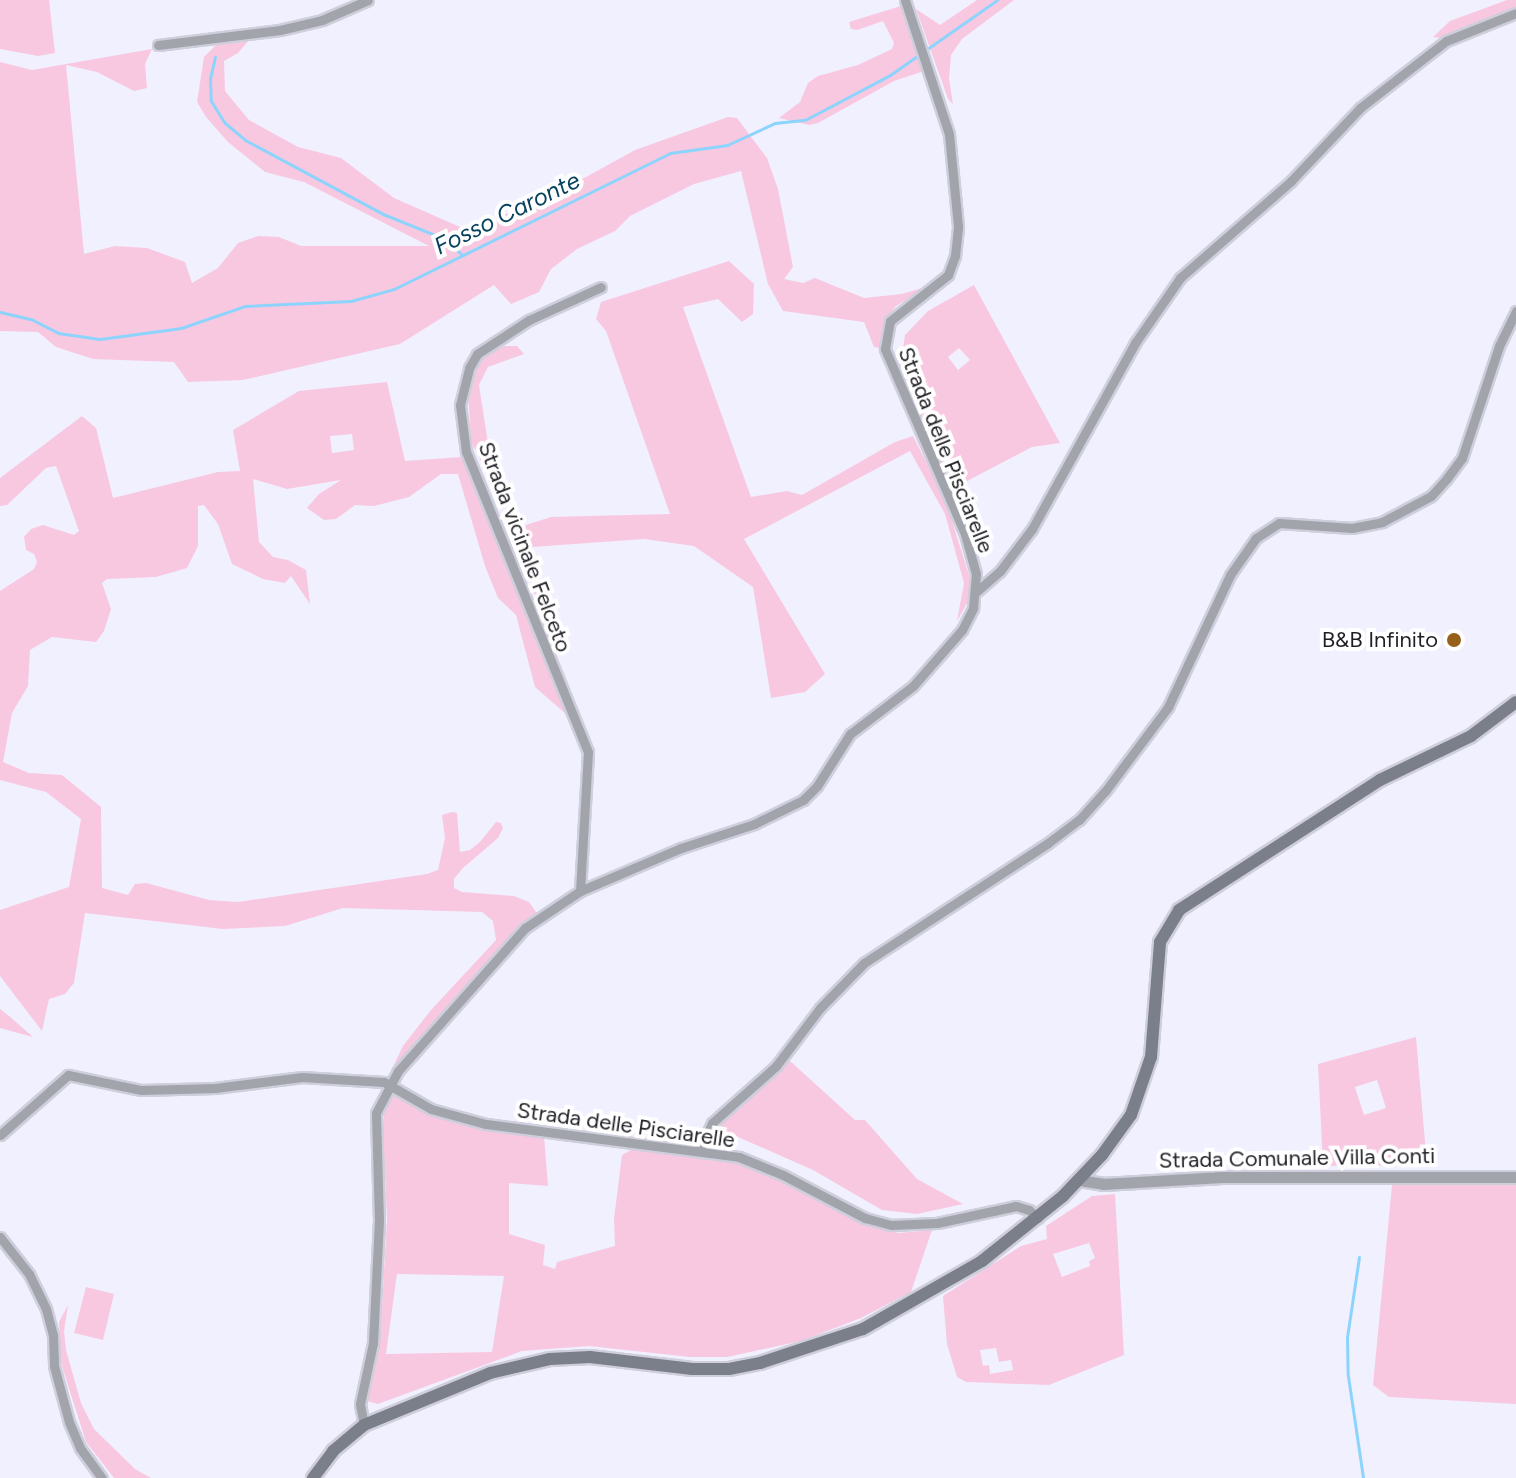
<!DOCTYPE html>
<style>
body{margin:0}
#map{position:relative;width:1516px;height:1478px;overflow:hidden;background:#f1f0ff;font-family:Figtree,sans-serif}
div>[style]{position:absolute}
.green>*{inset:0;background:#f8c8e1}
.stream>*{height:3px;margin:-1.5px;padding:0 1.5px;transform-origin:1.5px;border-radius:1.5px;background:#8dd4fd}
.roads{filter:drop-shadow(2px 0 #cfcedc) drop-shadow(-2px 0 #cfcedc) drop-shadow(0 2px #cfcedc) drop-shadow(0 -2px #cfcedc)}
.minor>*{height:9px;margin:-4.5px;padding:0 4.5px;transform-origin:4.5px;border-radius:4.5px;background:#a1a4ab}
.tertiary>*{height:11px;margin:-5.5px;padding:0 5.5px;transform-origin:5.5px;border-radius:5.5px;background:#a1a4ab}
.secondary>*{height:12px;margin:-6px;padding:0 6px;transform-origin:6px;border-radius:6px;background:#7a7f89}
.dots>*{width:22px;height:22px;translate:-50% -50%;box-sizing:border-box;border:4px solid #fff;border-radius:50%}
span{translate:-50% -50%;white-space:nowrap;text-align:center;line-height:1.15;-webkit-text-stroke:8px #fff;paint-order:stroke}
.street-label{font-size:22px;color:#1e1e24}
.poi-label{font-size:22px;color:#1e1e24}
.right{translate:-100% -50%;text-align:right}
.water-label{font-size:24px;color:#06425e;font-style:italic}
</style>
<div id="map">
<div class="green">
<i style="clip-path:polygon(0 0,49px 0,55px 53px,38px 56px,0 49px)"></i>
<i style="clip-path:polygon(977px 0,1014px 0,962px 39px,951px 55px,949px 79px,953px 104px,948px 99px,916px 9px,940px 25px)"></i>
<i style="clip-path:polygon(1507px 0,1516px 0,1516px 9px,1441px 38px,1433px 37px,1450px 21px)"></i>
<i style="clip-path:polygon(901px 6px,924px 71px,894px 81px,818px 123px,809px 125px,779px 118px,800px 102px,808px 83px,818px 76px,858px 65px,892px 49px,894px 43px,883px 21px,857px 30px,851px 29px,849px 22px)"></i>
<i style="clip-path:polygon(249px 40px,238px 53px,224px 61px,225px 91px,249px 120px,298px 147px,341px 158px,394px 198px,460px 227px,485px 224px,586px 177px,635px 150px,728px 117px,737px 118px,767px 158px,778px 189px,793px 267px,784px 279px,803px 283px,815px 278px,864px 298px,902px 294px,929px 286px,896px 306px,888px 316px,880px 348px,874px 347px,864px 322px,783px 311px,768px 284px,741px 171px,694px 184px,630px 216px,615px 231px,577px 249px,551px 269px,539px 292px,511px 304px,494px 285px,400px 344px,243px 380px,188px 382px,174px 362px,93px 359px,56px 347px,38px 332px,0 331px,0 62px,32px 70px,152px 49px,145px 64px,147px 88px,134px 91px,97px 72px,66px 65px,84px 254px,115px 246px,147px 248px,185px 262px,192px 283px,218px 268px,238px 243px,258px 236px,279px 237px,301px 246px,429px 246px,304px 182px,265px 172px,228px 142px,206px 117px,197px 102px,204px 57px,220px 41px)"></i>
<i style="clip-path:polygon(729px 261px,754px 284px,753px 314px,742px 322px,718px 299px,683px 307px,751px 497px,787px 491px,802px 495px,895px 442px,913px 436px,945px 499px,969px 575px,970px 598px,957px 621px,964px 583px,945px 514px,910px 451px,744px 539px,825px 674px,805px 692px,771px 698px,753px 587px,694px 546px,644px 539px,532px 547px,535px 581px,550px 643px,518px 541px,526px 525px,551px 517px,670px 514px,606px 331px,596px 319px,601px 302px)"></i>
<i style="clip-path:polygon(evenodd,974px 285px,1060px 443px,1032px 447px,954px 488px,900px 369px,905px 335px,928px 311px,974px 285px,959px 348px,970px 360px,958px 370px,948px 357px,959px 348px)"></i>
<i style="clip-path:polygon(504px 346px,517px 346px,524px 354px,488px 367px,479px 385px,491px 463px,482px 463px,471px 442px,468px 391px,475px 369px,487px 354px)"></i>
<i style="clip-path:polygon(evenodd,387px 382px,405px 461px,462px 457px,567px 715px,535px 687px,516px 615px,498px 598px,485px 566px,458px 474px,441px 474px,409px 497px,374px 506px,355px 505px,336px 519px,324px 520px,307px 508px,319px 494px,341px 480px,287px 489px,253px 479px,259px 542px,273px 557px,288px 560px,306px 570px,310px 604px,291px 576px,285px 583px,263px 579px,232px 564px,218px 524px,204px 505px,198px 506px,198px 546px,187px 568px,156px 577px,107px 579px,102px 583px,111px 609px,104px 631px,96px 642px,52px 637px,30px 650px,28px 686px,12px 713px,3px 762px,29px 773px,62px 775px,101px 807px,102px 888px,128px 895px,135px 884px,146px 883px,209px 900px,238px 902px,427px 874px,438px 870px,445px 838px,442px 815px,452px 812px,457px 813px,460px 852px,470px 850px,480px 842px,496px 822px,501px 823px,503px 828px,498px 838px,463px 868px,454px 879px,454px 888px,462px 892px,514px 896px,529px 902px,538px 915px,516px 930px,390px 1073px,403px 1046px,431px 1010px,496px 940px,493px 921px,482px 912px,343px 908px,285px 926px,223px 929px,85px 913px,74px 983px,65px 994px,49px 999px,42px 1031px,0 976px,0 910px,69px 887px,81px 819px,46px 792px,0 780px,0 591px,34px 569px,37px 562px,34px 554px,26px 550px,24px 537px,31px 529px,43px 525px,74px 535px,79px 531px,56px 466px,46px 468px,7px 505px,0 506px,0 478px,82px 416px,96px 428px,113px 498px,218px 472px,240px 471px,233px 430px,299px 391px,387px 382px,352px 434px,354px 450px,332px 453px,330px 436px,352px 434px)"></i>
<i style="clip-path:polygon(0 1009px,9px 1016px,33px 1037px,0 1028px)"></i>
<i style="clip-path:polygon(evenodd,1416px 1037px,1427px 1165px,1323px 1166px,1318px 1064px,1416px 1037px,1377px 1080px,1386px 1108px,1364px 1115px,1355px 1087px,1377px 1080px)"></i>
<i style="clip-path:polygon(790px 1061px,855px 1120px,865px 1120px,917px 1179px,963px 1204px,917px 1214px,882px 1210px,813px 1170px,720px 1129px,723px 1121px)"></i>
<i style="clip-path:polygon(evenodd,392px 1095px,447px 1118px,488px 1130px,544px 1136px,548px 1186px,509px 1183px,509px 1234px,545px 1245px,543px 1265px,555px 1269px,557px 1262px,615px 1246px,614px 1219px,622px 1155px,636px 1147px,732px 1160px,794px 1186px,855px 1220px,898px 1233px,932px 1230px,911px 1292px,861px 1318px,801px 1341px,727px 1357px,690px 1357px,589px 1346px,522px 1351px,378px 1404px,367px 1401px,380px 1341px,387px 1219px,383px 1133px,384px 1111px,392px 1095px,397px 1274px,504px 1276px,492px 1352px,386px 1354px,397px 1274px)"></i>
<i style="clip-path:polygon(1392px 1185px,1516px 1185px,1516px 1404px,1389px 1397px,1373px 1385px)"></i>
<i style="clip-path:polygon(evenodd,1115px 1194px,1124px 1355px,1049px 1385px,966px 1382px,957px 1377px,947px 1344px,943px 1296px,1021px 1246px,1047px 1239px,1046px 1226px,1092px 1196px,1115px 1194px,1089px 1243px,1095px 1258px,1089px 1261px,1090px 1266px,1062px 1277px,1053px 1254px,1089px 1243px,1115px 1194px,996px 1348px,999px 1362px,1011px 1360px,1013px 1370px,990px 1374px,989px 1365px,983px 1366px,980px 1350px,996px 1348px)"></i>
<i style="clip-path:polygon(86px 1287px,114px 1294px,103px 1340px,74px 1333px)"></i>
<i style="clip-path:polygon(68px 1305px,64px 1331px,66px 1350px,81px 1403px,94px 1429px,135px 1469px,151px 1478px,114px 1478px,86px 1442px,60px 1360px,59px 1322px)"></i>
</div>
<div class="stream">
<i style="left:215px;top:57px;width:22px;rotate:103deg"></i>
<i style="left:210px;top:78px;width:23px;rotate:88deg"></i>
<i style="left:211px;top:101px;width:26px;rotate:58deg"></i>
<i style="left:225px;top:123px;width:26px;rotate:40deg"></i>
<i style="left:245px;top:140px;width:157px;rotate:28.2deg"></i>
<i style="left:383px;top:214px;width:67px;rotate:22deg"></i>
<i style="left:445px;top:239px;width:23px;rotate:43deg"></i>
<i style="left:0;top:312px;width:32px;rotate:13deg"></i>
<i style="left:31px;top:319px;width:30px;rotate:27deg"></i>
<i style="left:58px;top:333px;width:42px;rotate:8.1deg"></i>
<i style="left:100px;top:339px;width:82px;rotate:-7.7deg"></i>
<i style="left:181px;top:328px;width:68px;rotate:-19deg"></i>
<i style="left:245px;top:306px;width:106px;rotate:-2.7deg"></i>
<i style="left:351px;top:301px;width:45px;rotate:-15.6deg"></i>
<i style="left:394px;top:289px;width:308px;rotate:-26.2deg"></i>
<i style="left:670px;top:153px;width:58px;rotate:-8deg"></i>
<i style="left:727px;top:145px;width:53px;rotate:-24.6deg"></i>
<i style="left:775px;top:123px;width:30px;rotate:-6deg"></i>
<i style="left:805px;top:120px;width:96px;rotate:-27.9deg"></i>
<i style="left:890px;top:75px;width:131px;rotate:-35deg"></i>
<i style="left:1359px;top:1257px;width:81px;rotate:98.5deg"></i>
<i style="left:1347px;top:1337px;width:39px;rotate:89deg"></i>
<i style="left:1348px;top:1376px;width:103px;rotate:81.6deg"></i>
</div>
<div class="roads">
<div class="minor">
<i style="left:158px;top:45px;width:123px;rotate:-7deg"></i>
<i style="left:280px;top:30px;width:43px;rotate:-13.4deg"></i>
<i style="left:322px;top:20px;width:50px;rotate:-23.5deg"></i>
<i style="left:977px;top:591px;width:30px;rotate:-41deg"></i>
<i style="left:1000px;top:571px;width:53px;rotate:-52.7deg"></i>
<i style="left:1032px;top:529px;width:213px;rotate:-61deg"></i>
<i style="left:1135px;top:343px;width:79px;rotate:-55.3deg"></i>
<i style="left:1180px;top:278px;width:147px;rotate:-41.1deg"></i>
<i style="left:1291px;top:181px;width:100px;rotate:-46.6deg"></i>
<i style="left:1360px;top:108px;width:109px;rotate:-37.9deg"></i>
<i style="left:1446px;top:41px;width:75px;rotate:-21.8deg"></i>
<i style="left:580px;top:891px;width:139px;rotate:-86.7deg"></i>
<i style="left:588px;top:752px;width:324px;rotate:-112.1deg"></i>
<i style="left:466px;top:452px;width:47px;rotate:-97.3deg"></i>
<i style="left:460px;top:405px;width:38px;rotate:-76deg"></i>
<i style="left:469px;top:368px;width:16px;rotate:-60deg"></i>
<i style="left:477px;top:354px;width:62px;rotate:-33.2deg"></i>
<i style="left:529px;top:320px;width:79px;rotate:-24.6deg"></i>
<i style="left:0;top:1135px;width:91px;rotate:-41.4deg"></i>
<i style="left:68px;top:1075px;width:75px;rotate:11.6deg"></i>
<i style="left:141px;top:1090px;width:74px;rotate:-1.5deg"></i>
<i style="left:215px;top:1088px;width:88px;rotate:-7.2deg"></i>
<i style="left:302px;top:1077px;width:82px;rotate:3.5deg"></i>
<i style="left:384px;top:1082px;width:54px;rotate:29.9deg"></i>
<i style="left:431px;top:1109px;width:57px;rotate:15.3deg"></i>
<i style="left:486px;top:1124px;width:255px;rotate:7.4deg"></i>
<i style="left:739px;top:1157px;width:48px;rotate:22.2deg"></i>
<i style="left:783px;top:1175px;width:93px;rotate:27.7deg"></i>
<i style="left:865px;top:1218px;width:27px;rotate:15deg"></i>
<i style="left:891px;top:1225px;width:46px;rotate:-2.5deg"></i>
<i style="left:937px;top:1223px;width:81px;rotate:-12.1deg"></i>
<i style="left:1016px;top:1206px;width:14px;rotate:17deg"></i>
<i style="left:1029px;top:1210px;width:12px;rotate:42deg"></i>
<i style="left:700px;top:1149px;width:29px;rotate:-65deg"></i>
<i style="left:712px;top:1123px;width:86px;rotate:-41.7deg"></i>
<i style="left:776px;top:1066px;width:73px;rotate:-52.8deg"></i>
<i style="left:820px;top:1008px;width:63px;rotate:-45.6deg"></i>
<i style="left:864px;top:963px;width:220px;rotate:-33.1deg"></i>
<i style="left:1048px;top:843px;width:39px;rotate:-37deg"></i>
<i style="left:1079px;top:820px;width:40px;rotate:-48deg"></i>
<i style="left:1106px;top:790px;width:104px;rotate:-53.2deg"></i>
<i style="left:1168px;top:707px;width:146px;rotate:-64.8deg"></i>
<i style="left:1230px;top:575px;width:45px;rotate:-54.9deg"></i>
<i style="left:1256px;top:538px;width:27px;rotate:-33deg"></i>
<i style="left:1279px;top:523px;width:73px;rotate:3.9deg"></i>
<i style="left:1352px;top:528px;width:31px;rotate:-11deg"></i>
<i style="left:1382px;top:522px;width:55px;rotate:-28deg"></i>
<i style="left:1431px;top:496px;width:24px;rotate:-48deg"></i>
<i style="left:1447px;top:478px;width:25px;rotate:-53deg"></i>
<i style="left:1462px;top:458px;width:118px;rotate:-71.7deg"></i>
<i style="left:1499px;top:346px;width:39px;rotate:-64deg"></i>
<i style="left:0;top:1237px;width:47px;rotate:51.9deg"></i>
<i style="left:29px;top:1274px;width:39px;rotate:64deg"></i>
<i style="left:46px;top:1309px;width:27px;rotate:75deg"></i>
<i style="left:53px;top:1335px;width:31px;rotate:88deg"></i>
<i style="left:54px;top:1366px;width:58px;rotate:75deg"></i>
<i style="left:69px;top:1422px;width:28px;rotate:67deg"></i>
<i style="left:80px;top:1448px;width:37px;rotate:54deg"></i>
<i style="left:364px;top:1425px;width:21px;rotate:-101deg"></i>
<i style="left:360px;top:1404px;width:62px;rotate:-78deg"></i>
<i style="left:373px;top:1343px;width:122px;rotate:-87.2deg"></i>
<i style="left:379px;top:1221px;width:108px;rotate:-91.6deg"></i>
<i style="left:376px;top:1113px;width:47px;rotate:-62.4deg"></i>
<i style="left:398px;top:1071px;width:191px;rotate:-48.4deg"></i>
<i style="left:525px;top:928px;width:66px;rotate:-33.9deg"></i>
<i style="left:580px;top:891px;width:110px;rotate:-23.1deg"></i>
<i style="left:681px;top:848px;width:77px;rotate:-18.2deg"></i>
<i style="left:754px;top:824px;width:55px;rotate:-26.1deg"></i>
<i style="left:803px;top:800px;width:20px;rotate:-45deg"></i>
<i style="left:817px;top:786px;width:62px;rotate:-57.6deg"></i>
<i style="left:850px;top:734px;width:79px;rotate:-37.3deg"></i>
<i style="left:913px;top:686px;width:74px;rotate:-48.8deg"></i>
<i style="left:962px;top:630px;width:25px;rotate:-63deg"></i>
<i style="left:973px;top:608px;width:34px;rotate:-85deg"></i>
<i style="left:976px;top:574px;width:41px;rotate:-105.4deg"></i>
<i style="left:965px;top:534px;width:202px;rotate:-113.4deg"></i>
<i style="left:885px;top:349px;width:28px;rotate:-80deg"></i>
<i style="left:890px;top:321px;width:74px;rotate:-38.4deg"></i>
<i style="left:948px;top:275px;width:20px;rotate:-70deg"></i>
<i style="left:955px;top:256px;width:30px;rotate:-84deg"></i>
<i style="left:958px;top:226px;width:92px;rotate:-95.6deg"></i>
<i style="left:949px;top:134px;width:141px;rotate:-108.2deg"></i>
</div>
<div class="tertiary">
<i style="left:1079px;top:1180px;width:24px;rotate:9deg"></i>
<i style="left:1103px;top:1184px;width:119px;rotate:-3.4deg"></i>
<i style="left:1222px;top:1177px;width:294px"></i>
</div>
<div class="secondary">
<i style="left:313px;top:1478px;width:34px;rotate:-53deg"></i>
<i style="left:333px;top:1451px;width:40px;rotate:-40deg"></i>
<i style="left:364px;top:1425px;width:136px;rotate:-22.4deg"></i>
<i style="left:490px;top:1373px;width:62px;rotate:-13.1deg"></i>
<i style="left:550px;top:1359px;width:40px;rotate:-2.9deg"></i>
<i style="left:590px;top:1357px;width:103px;rotate:6.7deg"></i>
<i style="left:692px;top:1369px;width:37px"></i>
<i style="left:729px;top:1369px;width:32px;rotate:-11deg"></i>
<i style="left:760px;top:1363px;width:108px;rotate:-18.3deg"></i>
<i style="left:863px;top:1329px;width:137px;rotate:-29.7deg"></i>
<i style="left:982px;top:1261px;width:104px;rotate:-38.7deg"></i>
<i style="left:1063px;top:1196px;width:57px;rotate:-46.4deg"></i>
<i style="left:1102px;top:1155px;width:49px;rotate:-54.1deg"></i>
<i style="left:1131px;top:1115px;width:61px;rotate:-71deg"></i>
<i style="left:1151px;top:1057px;width:115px;rotate:-85.5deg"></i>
<i style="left:1160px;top:942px;width:37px;rotate:-59deg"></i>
<i style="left:1179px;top:910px;width:239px;rotate:-32.9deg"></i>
<i style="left:1380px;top:780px;width:101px;rotate:-25.8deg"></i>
<i style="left:1471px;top:736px;width:56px;rotate:-37.1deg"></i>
</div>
</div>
<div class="dots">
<i style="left:1454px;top:640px;background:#966018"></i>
</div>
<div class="street-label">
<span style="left:946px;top:450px;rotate:68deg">Strada delle Pisciarelle</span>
<span style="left:525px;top:547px;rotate:69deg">Strada vicinale Felceto</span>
<span style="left:626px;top:1125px;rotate:8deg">Strada delle Pisciarelle</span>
<span style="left:1297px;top:1158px;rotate:-1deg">Strada Comunale Villa Conti</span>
</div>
<div class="poi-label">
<span class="right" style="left:1438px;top:640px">B&amp;B Infinito</span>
</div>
<div class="water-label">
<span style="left:507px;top:213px;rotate:-26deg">Fosso Caronte</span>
</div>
</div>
